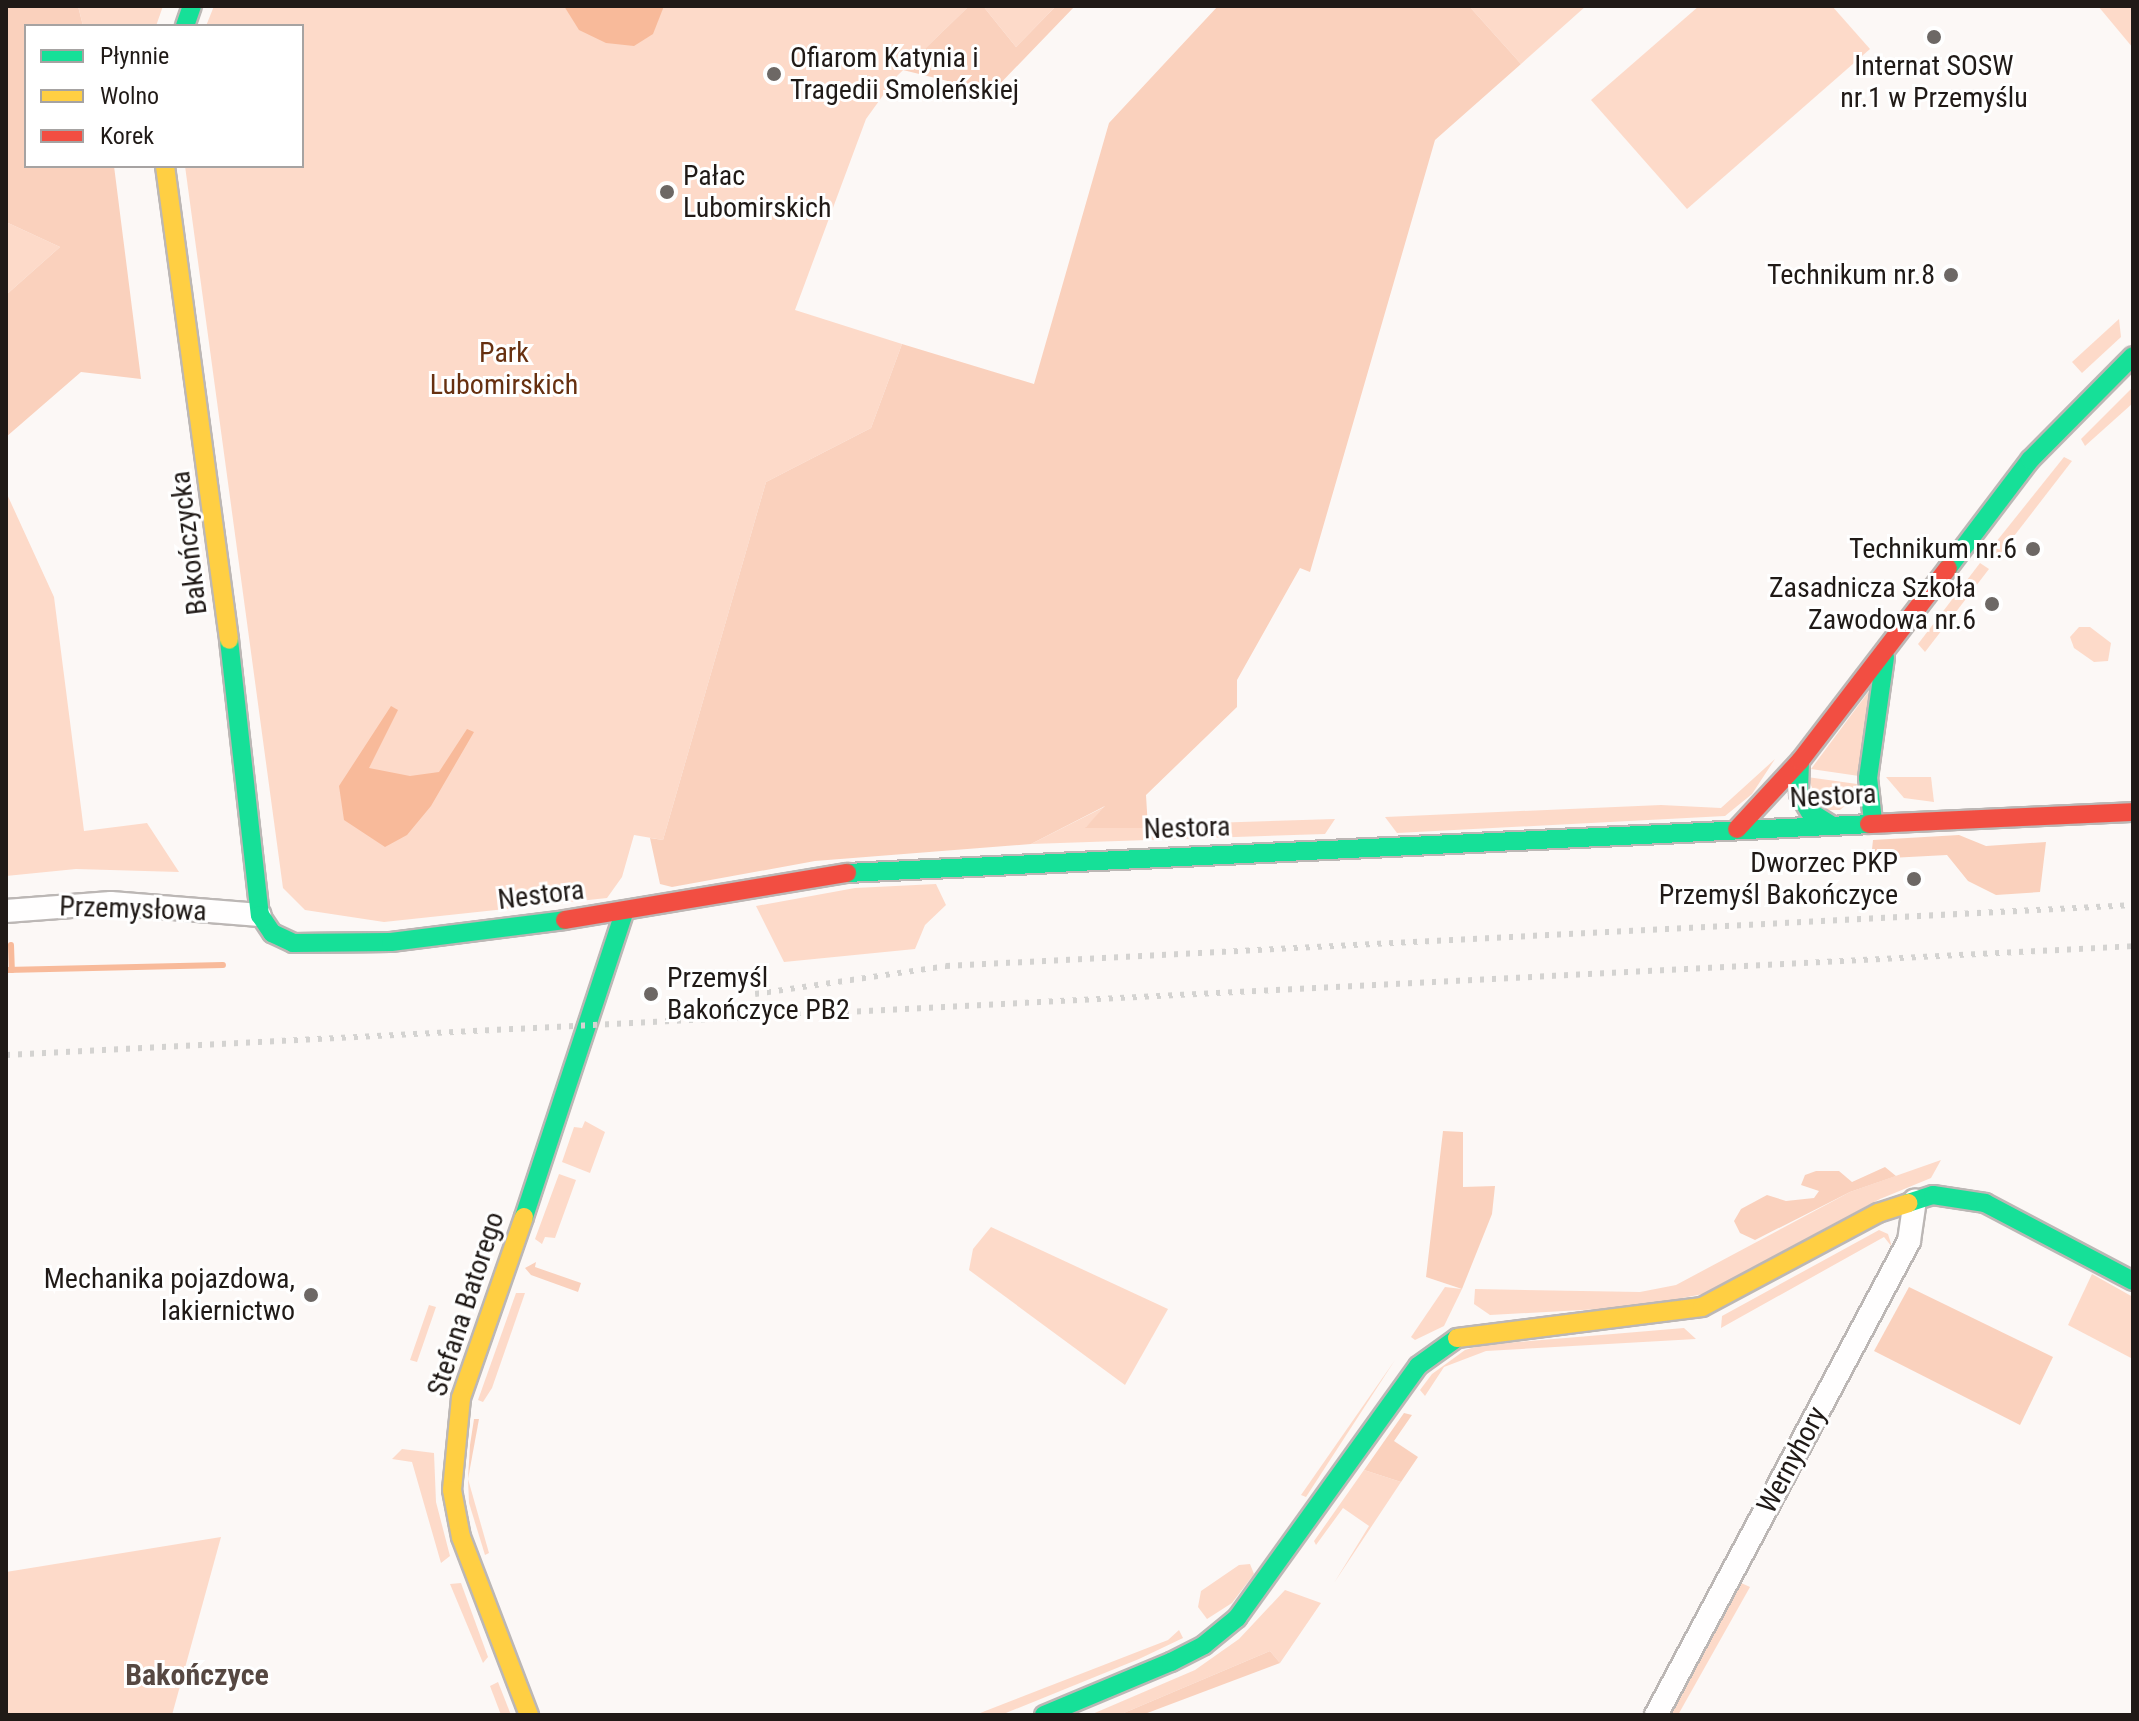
<!DOCTYPE html>
<meta charset="utf-8">
<style>
body{margin:0}
#map{position:relative;width:2139px;height:1721px;overflow:hidden;background:#fcf8f6;font-family:"Roboto Condensed",sans-serif}
div>[style]{position:absolute}
.green>*{inset:0;background:#fddac9}
.forest>*{inset:0;background:#fad1bd}
.water>*{inset:0;background:#f8ba9a}
.stream>*{height:6px;margin:-3px;padding:0 3px;transform-origin:3px;border-radius:3px;background:#f8ba9a}
.roads{filter:drop-shadow(2px 0 #bcb7b5) drop-shadow(-2px 0 #bcb7b5) drop-shadow(0 2px #bcb7b5) drop-shadow(0 -2px #bcb7b5)}
.street>*{height:22px;margin:-11px;padding:0 11px;transform-origin:11px;border-radius:11px;background:#fffefe}
.fast>*{height:18px;margin:-9px;padding:0 9px;transform-origin:9px;border-radius:9px;background:#16e098}
.slow>*{height:18px;margin:-9px;padding:0 9px;transform-origin:9px;border-radius:9px;background:#ffcf43}
.jam>*{height:18px;margin:-9px;padding:0 9px;transform-origin:9px;border-radius:9px;background:#f24e42}
.rail>*{height:6px;margin-top:-3px;transform-origin:0;background:repeating-linear-gradient(90deg,#d4d3d1 0 4px,transparent 0 12px)}
.dots>*{width:22px;height:22px;translate:-50% -50%;box-sizing:border-box;border:4px solid #fff;border-radius:50%}
span{translate:-50% -50%;white-space:nowrap;text-align:center;line-height:1.15;-webkit-text-stroke:6px #fff;paint-order:stroke}
.poi-label{font-size:28px;color:#201a17}
.left{translate:0 -50%;text-align:left}
.right{translate:-100% -50%;text-align:right}
.park-label{font-size:28px;color:#673010}
.street-label{font-size:28px;color:#201a17}
.neighbourhood-label{font-size:30px;color:#564842;font-weight:700}
.frame{position:absolute;inset:0;border:8px solid #201a17;pointer-events:none}
.legend{position:absolute;left:24px;top:24px;width:280px;height:144px;box-sizing:border-box;background:#fff;border:2px solid #a6a3a2;margin:0;padding:10px 14px;list-style:none;font-size:24px;color:#201a17}
.legend li{display:flex;align-items:center;gap:16px;height:40px}
.legend b{width:40px;border:2px solid #a6a3a2}
</style>
<div id="map">
<div class="green">
<i style="clip-path:polygon(78px 6px,163px 6px,156px 26px,83px 26px)"></i>
<i style="clip-path:polygon(214px 6px,969px 6px,897px 76px,866px 119px,795px 310px,902px 344px,871px 428px,766px 482px,663px 840px,634px 835px,622px 877px,607px 898px,384px 922px,305px 910px,283px 888px,185px 166px,302px 166px,302px 26px,206px 26px)"></i>
<i style="clip-path:polygon(983px 6px,1056px 6px,1016px 47px)"></i>
<i style="clip-path:polygon(1469px 6px,1586px 6px,1521px 64px)"></i>
<i style="clip-path:polygon(1699px 6px,1832px 6px,1870px 49px,1687px 209px,1591px 100px)"></i>
<i style="clip-path:polygon(2098px 6px,2133px 6px,2133px 48px)"></i>
<i style="clip-path:polygon(6px 222px,60px 247px,6px 295px)"></i>
<i style="clip-path:polygon(2119px 319px,2121px 337px,2082px 373px,2072px 362px)"></i>
<i style="clip-path:polygon(2133px 387px,2133px 403px,2085px 446px,2081px 439px)"></i>
<i style="clip-path:polygon(2064px 457px,2072px 461px,1997px 558px,1988px 552px)"></i>
<i style="clip-path:polygon(6px 492px,54px 597px,84px 831px,147px 823px,179px 872px,76px 869px,6px 876px)"></i>
<i style="clip-path:polygon(1980px 563px,1989px 569px,1925px 652px,1918px 644px)"></i>
<i style="clip-path:polygon(2079px 627px,2090px 627px,2111px 643px,2108px 661px,2094px 662px,2074px 648px,2070px 637px)"></i>
<i style="clip-path:polygon(1869px 691px,1859px 776px,1811px 769px)"></i>
<i style="clip-path:polygon(1775px 759px,1752px 794px,1725px 816px,1397px 833px,1385px 817px,1661px 805px,1721px 808px)"></i>
<i style="clip-path:polygon(1807px 777px,1857px 784px,1854px 798px,1840px 810px,1823px 810px)"></i>
<i style="clip-path:polygon(1886px 777px,1931px 777px,1934px 802px,1904px 798px)"></i>
<i style="clip-path:polygon(1108px 805px,1086px 827px,1335px 819px,1325px 834px,1031px 844px)"></i>
<i style="clip-path:polygon(936px 884px,946px 905px,925px 925px,915px 949px,784px 962px,756px 906px,855px 888px)"></i>
<i style="clip-path:polygon(585px 1121px,605px 1132px,590px 1173px,562px 1162px,574px 1127px,582px 1128px)"></i>
<i style="clip-path:polygon(1941px 1160px,1931px 1178px,1880px 1199px,1703px 1294px,1636px 1307px,1490px 1315px,1474px 1304px,1475px 1289px,1640px 1292px,1676px 1285px,1850px 1192px)"></i>
<i style="clip-path:polygon(559px 1174px,576px 1180px,555px 1238px,545px 1237px,542px 1244px,535px 1239px)"></i>
<i style="clip-path:polygon(991px 1227px,1168px 1309px,1125px 1385px,969px 1270px,973px 1249px)"></i>
<i style="clip-path:polygon(1879px 1230px,1888px 1234px,1892px 1247px,1884px 1237px,1721px 1328px,1722px 1316px)"></i>
<i style="clip-path:polygon(2092px 1274px,2133px 1297px,2131px 1358px,2068px 1325px)"></i>
<i style="clip-path:polygon(1445px 1287px,1462px 1289px,1444px 1326px,1415px 1340px,1411px 1337px)"></i>
<i style="clip-path:polygon(516px 1293px,525px 1293px,492px 1388px,483px 1402px,478px 1400px)"></i>
<i style="clip-path:polygon(429px 1305px,436px 1307px,417px 1362px,410px 1360px)"></i>
<i style="clip-path:polygon(1684px 1328px,1696px 1339px,1486px 1351px,1444px 1367px,1425px 1396px,1420px 1390px,1432px 1374px,1465px 1350px,1482px 1345px)"></i>
<i style="clip-path:polygon(1395px 1360px,1306px 1497px,1301px 1495px)"></i>
<i style="clip-path:polygon(402px 1449px,434px 1453px,436px 1502px,450px 1556px,441px 1563px,412px 1462px,392px 1459px)"></i>
<i style="clip-path:polygon(1364px 1470px,1401px 1482px,1334px 1583px,1369px 1526px,1343px 1508px,1316px 1545px,1314px 1541px)"></i>
<i style="clip-path:polygon(468px 1479px,489px 1553px,485px 1555px,469px 1503px)"></i>
<i style="clip-path:polygon(221px 1537px,172px 1715px,6px 1715px,6px 1572px)"></i>
<i style="clip-path:polygon(1250px 1564px,1254px 1574px,1232px 1603px,1207px 1619px,1198px 1607px,1201px 1591px,1239px 1565px)"></i>
<i style="clip-path:polygon(1739px 1582px,1750px 1587px,1678px 1715px,1669px 1715px)"></i>
<i style="clip-path:polygon(461px 1583px,488px 1657px,483px 1663px,450px 1584px)"></i>
<i style="clip-path:polygon(1285px 1590px,1321px 1603px,1280px 1663px,1270px 1651px,1119px 1715px,1090px 1715px,1195px 1670px,1239px 1639px)"></i>
<i style="clip-path:polygon(1179px 1630px,1183px 1638px,1139px 1659px,1001px 1715px,975px 1715px,1168px 1640px)"></i>
<i style="clip-path:polygon(498px 1682px,511px 1715px,501px 1715px,490px 1686px)"></i>
</div>
<div class="forest">
<i style="clip-path:polygon(6px 6px,78px 6px,83px 26px,26px 26px,26px 166px,114px 166px,141px 379px,81px 372px,6px 437px,6px 295px,60px 247px,6px 222px)"></i>
<i style="clip-path:polygon(969px 6px,983px 6px,1016px 47px,1056px 6px,1075px 6px,992px 92px,903px 70px)"></i>
<i style="clip-path:polygon(1218px 6px,1469px 6px,1521px 64px,1435px 140px,1310px 572px,1300px 568px,1237px 680px,1237px 707px,1146px 795px,1148px 828px,1085px 828px,1105px 806px,1031px 844px,815px 861px,672px 887px,660px 884px,650px 838px,663px 840px,766px 482px,871px 428px,902px 344px,1034px 384px,1109px 123px)"></i>
<i style="clip-path:polygon(1959px 835px,1986px 846px,2046px 842px,2040px 892px,1996px 895px,1968px 881px,1947px 855px,1871px 859px,1873px 840px)"></i>
<i style="clip-path:polygon(1443px 1131px,1463px 1132px,1463px 1187px,1495px 1186px,1492px 1214px,1462px 1289px,1426px 1277px)"></i>
<i style="clip-path:polygon(1885px 1167px,1896px 1176px,1850px 1192px,1755px 1240px,1740px 1233px,1734px 1221px,1741px 1209px,1767px 1195px,1786px 1201px,1814px 1198px,1819px 1191px,1801px 1185px,1805px 1175px,1816px 1171px,1839px 1171px,1852px 1182px)"></i>
<i style="clip-path:polygon(536px 1262px,535px 1267px,581px 1283px,578px 1292px,531px 1275px,525px 1268px)"></i>
<i style="clip-path:polygon(1909px 1287px,2053px 1357px,2020px 1425px,1874px 1351px)"></i>
<i style="clip-path:polygon(1404px 1413px,1412px 1415px,1394px 1441px,1418px 1457px,1401px 1482px,1364px 1470px)"></i>
<i style="clip-path:polygon(474px 1419px,479px 1419px,468px 1479px,470px 1445px)"></i>
<i style="clip-path:polygon(1270px 1651px,1280px 1663px,1142px 1715px,1119px 1715px)"></i>
</div>
<div class="water">
<i style="clip-path:polygon(564px 6px,664px 6px,653px 34px,634px 46px,606px 43px,579px 30px)"></i>
<i style="clip-path:polygon(391px 706px,398px 710px,369px 768px,410px 776px,439px 772px,467px 729px,474px 732px,431px 806px,407px 835px,385px 847px,344px 820px,339px 786px)"></i>
</div>
<div class="stream">
<i style="left:11px;top:945px;width:25px;rotate:88deg"></i>
<i style="left:6px;top:970px;width:217px;rotate:-1.3deg"></i>
</div>
<div class="roads">
<div class="street">
<i style="left:6px;top:911px;width:105px;rotate:-4.4deg"></i>
<i style="left:111px;top:903px;width:149px;rotate:4.6deg"></i>
<i style="left:1656px;top:1715px;width:537px;rotate:-61.91deg"></i>
<i style="left:1909px;top:1241px;width:41px;rotate:-81.7deg"></i>
</div>
<div class="fast">
<i style="left:185px;top:26px;width:21px;rotate:-71deg"></i>
<i style="left:1948px;top:568px;width:136px;rotate:-52.8deg"></i>
<i style="left:2030px;top:460px;width:146px;rotate:-45.3deg"></i>
<i style="left:229px;top:640px;width:277px;rotate:83.6deg"></i>
<i style="left:260px;top:915px;width:22px;rotate:56deg"></i>
<i style="left:272px;top:933px;width:23px;rotate:25deg"></i>
<i style="left:293px;top:943px;width:98px;rotate:-0.6deg"></i>
<i style="left:391px;top:942px;width:175px;rotate:-7.2deg"></i>
<i style="left:1800px;top:761px;width:33px;rotate:92deg"></i>
<i style="left:1799px;top:794px;width:21px;rotate:59deg"></i>
<i style="left:1810px;top:812px;width:25px;rotate:32deg"></i>
<i style="left:1873px;top:821px;width:43px;rotate:-96.6deg"></i>
<i style="left:1868px;top:778px;width:122px;rotate:-82deg"></i>
<i style="left:847px;top:873px;width:1023px;rotate:-2.74deg"></i>
<i style="left:1908px;top:1203px;width:26px;rotate:-18deg"></i>
<i style="left:1933px;top:1195px;width:53px;rotate:8.7deg"></i>
<i style="left:1985px;top:1203px;width:167px;rotate:27.8deg"></i>
<i style="left:524px;top:1217px;width:320px;rotate:-71.8deg"></i>
<i style="left:1044px;top:1715px;width:138px;rotate:-22.7deg"></i>
<i style="left:1171px;top:1662px;width:37px;rotate:-27deg"></i>
<i style="left:1204px;top:1645px;width:43px;rotate:-39.3deg"></i>
<i style="left:1237px;top:1618px;width:310px;rotate:-54.3deg"></i>
<i style="left:1418px;top:1366px;width:48px;rotate:-35.7deg"></i>
</div>
<div class="slow">
<i style="left:165px;top:166px;width:478px;rotate:82.3deg"></i>
<i style="left:524px;top:1217px;width:192px;rotate:109.2deg"></i>
<i style="left:461px;top:1398px;width:92px;rotate:95.6deg"></i>
<i style="left:452px;top:1490px;width:48px;rotate:79.2deg"></i>
<i style="left:461px;top:1537px;width:191px;rotate:69.1deg"></i>
<i style="left:1457px;top:1338px;width:247px;rotate:-7.2deg"></i>
<i style="left:1702px;top:1307px;width:200px;rotate:-28.1deg"></i>
<i style="left:1878px;top:1213px;width:32px;rotate:-18deg"></i>
</div>
<div class="jam">
<i style="left:1869px;top:824px;width:264px;rotate:-2.6deg"></i>
<i style="left:1737px;top:829px;width:93px;rotate:-47.2deg"></i>
<i style="left:1800px;top:761px;width:243px;rotate:-52.5deg"></i>
<i style="left:565px;top:920px;width:286px;rotate:-9.5deg"></i>
</div>
</div>
<div class="rail">
<i style="left:755px;top:994px;width:193px;rotate:-8.3deg"></i>
<i style="left:946px;top:966px;width:1189px;rotate:-2.94deg"></i>
<i style="left:6px;top:1055px;width:2130px;rotate:-2.93deg"></i>
</div>
<div class="dots">
<i style="left:1934px;top:37px;background:#6d6865"></i>
<i style="left:774px;top:74px;background:#6d6865"></i>
<i style="left:667px;top:192px;background:#6d6865"></i>
<i style="left:1951px;top:275px;background:#6d6865"></i>
<i style="left:2033px;top:549px;background:#6d6865"></i>
<i style="left:1992px;top:604px;background:#6d6865"></i>
<i style="left:1914px;top:879px;background:#6d6865"></i>
<i style="left:651px;top:994px;background:#6d6865"></i>
<i style="left:311px;top:1295px;background:#6d6865"></i>
</div>
<div class="poi-label">
<span class="left" style="left:790px;top:74px">Ofiarom Katynia i<br>Tragedii Smoleńskiej</span>
<span style="left:1934px;top:82px">Internat SOSW<br>nr.1 w Przemyślu</span>
<span class="left" style="left:683px;top:192px">Pałac<br>Lubomirskich</span>
<span class="right" style="left:1935px;top:275px">Technikum nr.8</span>
<span class="right" style="left:2017px;top:549px">Technikum nr.6</span>
<span class="right" style="left:1976px;top:604px">Zasadnicza Szkoła<br>Zawodowa nr.6</span>
<span class="right" style="left:1898px;top:879px">Dworzec PKP<br>Przemyśl Bakończyce</span>
<span class="left" style="left:667px;top:994px">Przemyśl<br>Bakończyce PB2</span>
<span class="right" style="left:295px;top:1295px">Mechanika pojazdowa,<br>lakiernictwo</span>
</div>
<div class="park-label">
<span style="left:504px;top:369px">Park<br>Lubomirskich</span>
</div>
<div class="street-label">
<span style="left:189px;top:543px;rotate:-97deg">Bakończycka</span>
<span style="left:1833px;top:796px;rotate:-3deg">Nestora</span>
<span style="left:1187px;top:828px;rotate:-2deg">Nestora</span>
<span style="left:541px;top:895px;rotate:-7deg">Nestora</span>
<span style="left:133px;top:909px;rotate:2deg">Przemysłowa</span>
<span style="left:466px;top:1304px;rotate:-72deg">Stefana Batorego</span>
<span style="left:1792px;top:1460px;rotate:-62deg">Wernyhory</span>
</div>
<div class="neighbourhood-label">
<span style="left:197px;top:1675px">Bakończyce</span>
</div>
<div class="frame"></div>
<ul class="legend">
<li><b style="height:10px;background:#16e098"></b>Płynnie</li>
<li><b style="height:10px;background:#ffcf43"></b>Wolno</li>
<li><b style="height:10px;background:#f24e42"></b>Korek</li>
</ul>
</div>
